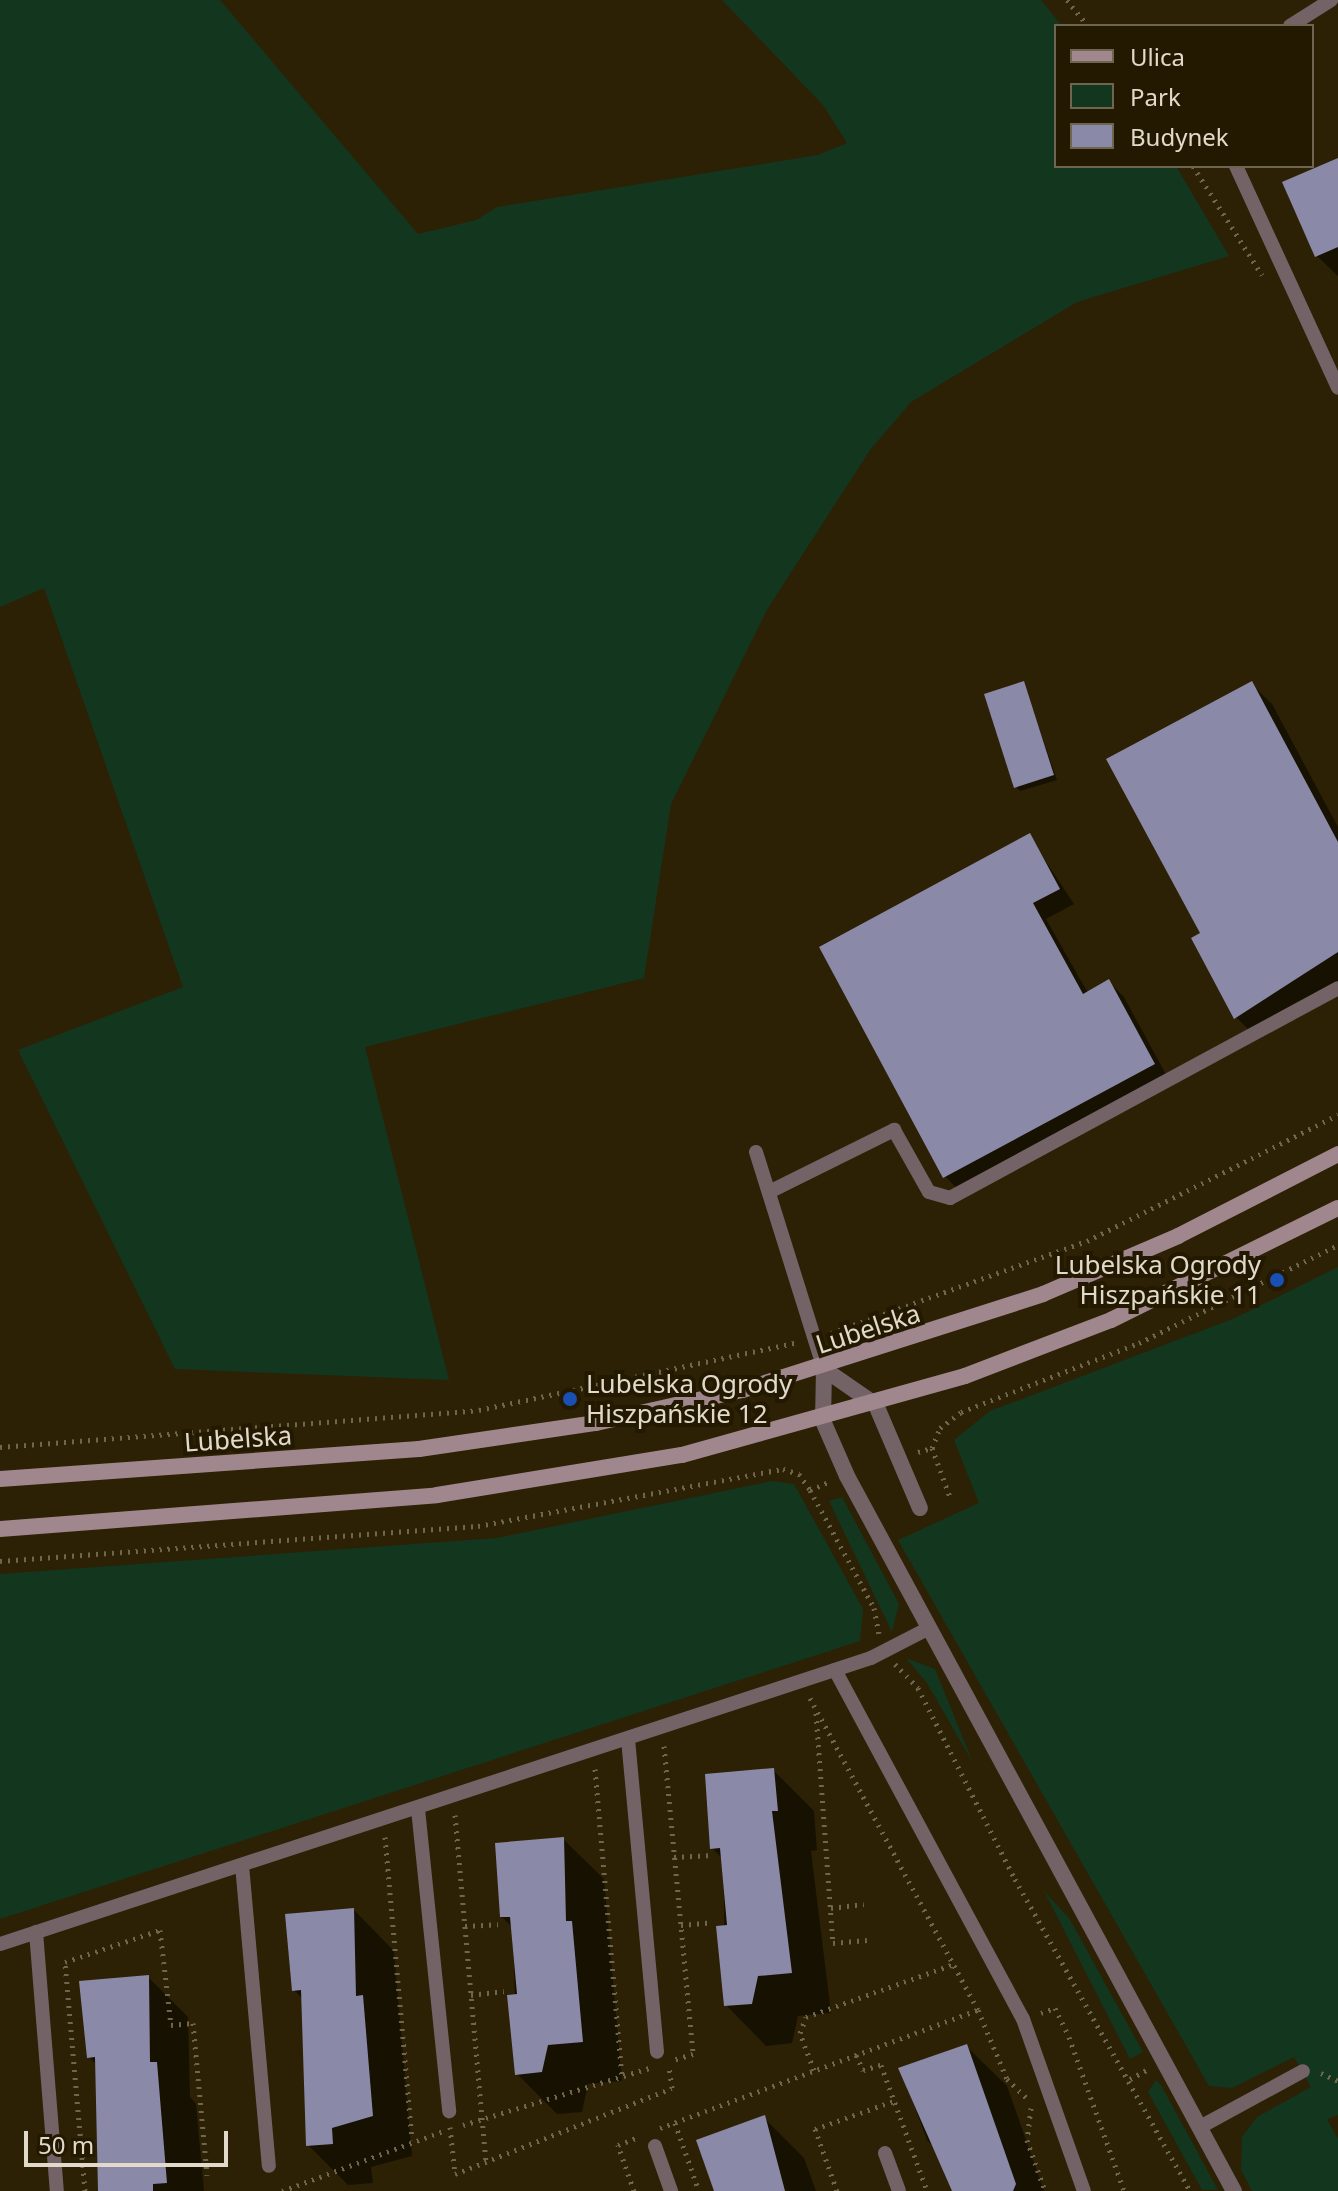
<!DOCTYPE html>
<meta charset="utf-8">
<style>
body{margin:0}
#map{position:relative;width:1338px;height:2191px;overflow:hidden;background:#2c2105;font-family:"Noto Sans",sans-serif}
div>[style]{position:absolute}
.green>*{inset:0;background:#13361f}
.shadow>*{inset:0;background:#0007}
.building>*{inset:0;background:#8b89a8}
.path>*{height:5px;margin-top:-2.5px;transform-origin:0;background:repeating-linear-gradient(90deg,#6f664e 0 2px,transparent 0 8px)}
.lane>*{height:14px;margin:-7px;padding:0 7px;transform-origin:7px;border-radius:7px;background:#736367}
.street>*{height:16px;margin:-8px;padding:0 8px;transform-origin:8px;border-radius:8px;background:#736367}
.secondary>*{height:16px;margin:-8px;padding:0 8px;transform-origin:8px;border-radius:8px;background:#a0878e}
.dots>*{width:22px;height:22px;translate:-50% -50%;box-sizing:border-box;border:4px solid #231800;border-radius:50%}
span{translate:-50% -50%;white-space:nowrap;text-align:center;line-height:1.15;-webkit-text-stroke:8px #231800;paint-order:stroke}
.poi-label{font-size:26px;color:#e1daca}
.right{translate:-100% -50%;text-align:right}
.left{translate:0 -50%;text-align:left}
.street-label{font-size:26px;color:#e1daca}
.legend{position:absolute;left:1054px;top:24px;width:260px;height:144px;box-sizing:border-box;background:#231800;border:2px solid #6f6651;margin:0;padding:10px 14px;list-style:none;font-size:24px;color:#e1daca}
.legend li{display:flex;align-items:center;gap:16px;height:40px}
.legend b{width:40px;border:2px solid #6f6651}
.scale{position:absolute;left:24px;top:2131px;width:204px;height:36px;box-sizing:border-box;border:4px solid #e1daca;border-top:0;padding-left:10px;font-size:24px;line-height:28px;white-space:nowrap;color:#e1daca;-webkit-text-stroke:6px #231800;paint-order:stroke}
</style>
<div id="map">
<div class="green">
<i style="clip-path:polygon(0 0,220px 0,418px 234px,476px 220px,497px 207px,818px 155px,847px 143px,823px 105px,722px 0,1041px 0,1062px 26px,1056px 26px,1056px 166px,1176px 166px,1229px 256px,1077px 302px,911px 402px,870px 450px,768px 608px,671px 804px,644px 978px,365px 1047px,449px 1380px,175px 1369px,18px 1050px,183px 987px,44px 588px,0 607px)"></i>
<i style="clip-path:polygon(1338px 1267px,1338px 2115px,1327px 2119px,1338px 2139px,1338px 2191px,1252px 2191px,1241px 2170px,1242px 2137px,1257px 2117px,1311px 2087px,1294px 2057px,1232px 2088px,1209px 2086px,898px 1540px,979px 1503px,954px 1440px,990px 1411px,1235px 1318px)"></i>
<i style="clip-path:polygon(772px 1481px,794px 1484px,863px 1609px,860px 1641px,0 1919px,0 1574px,497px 1538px)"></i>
<i style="clip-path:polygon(842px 1497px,899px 1604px,892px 1632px,829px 1501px)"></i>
<i style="clip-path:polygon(906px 1658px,935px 1669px,973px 1763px,927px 1683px)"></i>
<i style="clip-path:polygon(1044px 1891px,1069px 1918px,1143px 2052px,1130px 2059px)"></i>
<i style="clip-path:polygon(1156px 2080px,1161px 2085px,1218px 2190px,1202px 2190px,1148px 2092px)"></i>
</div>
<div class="shadow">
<i style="clip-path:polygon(1338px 160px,1338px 276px,1317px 256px)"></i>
<i style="clip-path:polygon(1024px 684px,1057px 780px,1020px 791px,1016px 787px)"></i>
<i style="clip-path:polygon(1251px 684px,1272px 704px,1338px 827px,1338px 983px,1257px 1038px,1236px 1017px,1202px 934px)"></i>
<i style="clip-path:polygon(1029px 836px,1074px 904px,1046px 919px,1088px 993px,1108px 981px,1124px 997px,1169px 1080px,960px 1192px,945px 1176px)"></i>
<i style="clip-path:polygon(773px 1770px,814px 1811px,817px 1850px,811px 1851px,831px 2013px,798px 2016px,792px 2043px,766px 2046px,726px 2005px,723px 1859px,712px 1848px)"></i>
<i style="clip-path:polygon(563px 1839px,604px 1879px,622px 2081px,588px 2084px,582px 2112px,557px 2114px,517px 2074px,513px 1928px,502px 1917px)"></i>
<i style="clip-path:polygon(354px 1910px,394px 1951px,412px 2156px,371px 2167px,373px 2183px,348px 2185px,308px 2145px,304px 2000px,294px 1990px)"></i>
<i style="clip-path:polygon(148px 1977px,188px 2017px,190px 2097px,196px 2104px,204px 2191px,101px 2191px,98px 2066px,89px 2057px)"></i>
<i style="clip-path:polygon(966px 2046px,1007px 2086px,1044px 2191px,954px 2191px,941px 2154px,927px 2140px,901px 2070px)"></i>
<i style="clip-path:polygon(764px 2118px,804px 2158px,816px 2191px,717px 2191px)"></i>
</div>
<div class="building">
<i style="clip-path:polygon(1338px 158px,1338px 247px,1315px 257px,1282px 182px)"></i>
<i style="clip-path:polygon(1024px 681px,1054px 775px,1014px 788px,984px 694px)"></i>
<i style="clip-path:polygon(1252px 681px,1338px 842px,1338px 952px,1234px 1019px,1191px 938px,1200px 933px,1106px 759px)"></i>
<i style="clip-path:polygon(1030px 833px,1060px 889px,1033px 903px,1083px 994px,1109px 979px,1155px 1064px,943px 1178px,819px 947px)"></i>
<i style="clip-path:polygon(774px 1768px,778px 1811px,772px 1811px,792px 1973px,758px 1976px,752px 2004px,724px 2006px,716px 1926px,727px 1925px,720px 1848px,710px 1849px,705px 1774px)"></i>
<i style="clip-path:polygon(564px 1837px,566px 1921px,572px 1921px,583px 2042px,548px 2045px,542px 2072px,515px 2075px,507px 1995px,517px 1994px,510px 1917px,500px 1917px,495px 1843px)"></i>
<i style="clip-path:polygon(354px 1908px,356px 1996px,363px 1995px,373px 2116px,332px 2128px,333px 2144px,306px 2146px,301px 1990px,292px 1991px,285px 1914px)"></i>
<i style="clip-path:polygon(149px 1975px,150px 2062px,157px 2062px,167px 2183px,153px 2184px,153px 2191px,98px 2191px,95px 2057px,87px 2058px,79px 1981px)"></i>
<i style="clip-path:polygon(967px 2044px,1016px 2184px,1013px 2191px,952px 2191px,898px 2068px)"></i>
<i style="clip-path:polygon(765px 2115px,785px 2191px,714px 2191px,696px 2140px)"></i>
</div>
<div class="path">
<i style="left:1067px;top:0;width:33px;rotate:51deg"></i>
<i style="left:1193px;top:166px;width:129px;rotate:57.7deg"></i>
<i style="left:831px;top:1333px;width:272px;rotate:-19.8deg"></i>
<i style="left:1087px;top:1241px;width:281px;rotate:-26.7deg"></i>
<i style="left:0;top:1447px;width:480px;rotate:-4.4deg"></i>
<i style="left:479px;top:1410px;width:326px;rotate:-12deg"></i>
<i style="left:932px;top:1448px;width:52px;rotate:69.8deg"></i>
<i style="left:918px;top:1452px;width:15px;rotate:-16deg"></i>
<i style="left:932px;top:1448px;width:22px;rotate:-68deg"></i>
<i style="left:940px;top:1428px;width:26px;rotate:-37deg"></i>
<i style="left:961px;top:1412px;width:191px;rotate:-21.2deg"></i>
<i style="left:1139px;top:1343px;width:222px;rotate:-26.2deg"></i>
<i style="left:810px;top:1490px;width:134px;rotate:61.5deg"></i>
<i style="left:874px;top:1608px;width:26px;rotate:79deg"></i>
<i style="left:0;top:1561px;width:479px;rotate:-4.2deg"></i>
<i style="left:478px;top:1526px;width:310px;rotate:-10.6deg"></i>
<i style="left:783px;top:1469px;width:17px;rotate:17deg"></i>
<i style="left:799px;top:1474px;width:19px;rotate:55deg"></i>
<i style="left:810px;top:1490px;width:21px;rotate:-23deg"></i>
<i style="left:895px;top:1664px;width:33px;rotate:46deg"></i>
<i style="left:918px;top:1688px;width:214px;rotate:63.1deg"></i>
<i style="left:1015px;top:1879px;width:358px;rotate:60.7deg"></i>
<i style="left:810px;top:1698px;width:354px;rotate:61.7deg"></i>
<i style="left:978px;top:2010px;width:75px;rotate:67.2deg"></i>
<i style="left:1007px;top:2079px;width:29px;rotate:44deg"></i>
<i style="left:816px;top:1713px;width:231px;rotate:85.8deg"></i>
<i style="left:833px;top:1943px;width:34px;rotate:-5deg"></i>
<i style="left:664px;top:1746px;width:309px;rotate:84.6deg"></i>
<i style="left:693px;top:2054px;width:21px;rotate:163deg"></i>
<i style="left:595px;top:1769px;width:308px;rotate:85deg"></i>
<i style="left:455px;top:1815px;width:348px;rotate:84.9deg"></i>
<i style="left:385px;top:1837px;width:304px;rotate:84.9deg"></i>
<i style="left:674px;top:1857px;width:34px;rotate:-3deg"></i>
<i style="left:831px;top:1908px;width:33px;rotate:-7deg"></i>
<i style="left:681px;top:1925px;width:32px;rotate:-5deg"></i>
<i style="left:465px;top:1926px;width:33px;rotate:-3deg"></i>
<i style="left:471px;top:1995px;width:33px;rotate:-7deg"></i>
<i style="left:1041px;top:2013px;width:15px;rotate:-20deg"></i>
<i style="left:1055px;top:2008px;width:32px;rotate:64deg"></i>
<i style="left:1069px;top:2037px;width:164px;rotate:70.3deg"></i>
<i style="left:856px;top:2055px;width:17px;rotate:65deg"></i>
<i style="left:863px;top:2070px;width:19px;rotate:-16deg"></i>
<i style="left:881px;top:2065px;width:134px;rotate:69.9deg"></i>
<i style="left:814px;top:2070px;width:40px;rotate:-111deg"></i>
<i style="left:800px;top:2033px;width:17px;rotate:-69deg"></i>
<i style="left:806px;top:2017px;width:157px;rotate:-19.7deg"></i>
<i style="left:1321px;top:2073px;width:19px;rotate:25deg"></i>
<i style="left:1130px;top:2079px;width:19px;rotate:-28deg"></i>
<i style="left:1031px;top:2108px;width:32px;rotate:97deg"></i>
<i style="left:1027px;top:2140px;width:54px;rotate:70.6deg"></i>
<i style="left:675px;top:2123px;width:72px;rotate:70.6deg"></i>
<i style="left:463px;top:2125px;width:195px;rotate:-17deg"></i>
<i style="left:450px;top:2127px;width:47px;rotate:83.9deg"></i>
<i style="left:455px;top:2174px;width:233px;rotate:-21.6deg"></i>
<i style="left:672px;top:2088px;width:21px;rotate:-98deg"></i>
<i style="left:660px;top:2128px;width:339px;rotate:-20.4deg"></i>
<i style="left:85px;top:2191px;width:230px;rotate:-95deg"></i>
<i style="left:65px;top:1962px;width:100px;rotate:-18.6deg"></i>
<i style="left:160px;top:1930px;width:96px;rotate:83.4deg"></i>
<i style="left:171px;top:2025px;width:22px;rotate:-5deg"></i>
<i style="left:193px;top:2023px;width:153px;rotate:84.7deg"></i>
<i style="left:282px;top:2191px;width:175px;rotate:-20.4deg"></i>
<i style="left:634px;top:2191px;width:49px;rotate:-109.2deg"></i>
<i style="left:618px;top:2145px;width:19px;rotate:-21deg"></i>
<i style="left:837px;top:2191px;width:66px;rotate:-109.5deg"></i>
<i style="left:815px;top:2129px;width:84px;rotate:-19.5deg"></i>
</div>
<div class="lane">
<i style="left:1290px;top:26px;width:49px;rotate:-32.4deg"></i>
<i style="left:1236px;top:166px;width:244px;rotate:65.3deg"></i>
<i style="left:756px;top:1152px;width:227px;rotate:72.6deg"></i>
<i style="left:769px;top:1192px;width:140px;rotate:-26.4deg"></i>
<i style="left:894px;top:1130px;width:71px;rotate:60.6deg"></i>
<i style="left:929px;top:1192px;width:22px;rotate:16deg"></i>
<i style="left:950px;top:1198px;width:441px;rotate:-28.4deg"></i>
<i style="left:835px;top:1670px;width:396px;rotate:61.7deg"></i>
<i style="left:1023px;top:2019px;width:182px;rotate:70.5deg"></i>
<i style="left:628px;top:1739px;width:314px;rotate:84.7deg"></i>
<i style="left:418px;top:1809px;width:304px;rotate:84.1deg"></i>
<i style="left:242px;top:1865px;width:302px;rotate:84.9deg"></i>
<i style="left:36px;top:1932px;width:260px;rotate:85.4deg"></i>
<i style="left:0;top:1944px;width:917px;rotate:-18.18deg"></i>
<i style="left:871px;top:1658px;width:65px;rotate:-27.3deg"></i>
<i style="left:1200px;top:2127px;width:117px;rotate:-28.5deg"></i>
<i style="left:655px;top:2146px;width:48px;rotate:70.4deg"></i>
<i style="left:885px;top:2153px;width:40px;rotate:69.8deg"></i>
</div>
<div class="street">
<i style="left:824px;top:1369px;width:52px;rotate:91.1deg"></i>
<i style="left:823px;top:1421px;width:60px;rotate:66.4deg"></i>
<i style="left:847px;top:1476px;width:813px;rotate:61.58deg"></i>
<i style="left:824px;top:1369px;width:63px;rotate:34.7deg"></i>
<i style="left:876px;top:1405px;width:112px;rotate:66.9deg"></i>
</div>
<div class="secondary">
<i style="left:0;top:1479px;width:420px;rotate:-4.1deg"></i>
<i style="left:419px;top:1449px;width:179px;rotate:-8.4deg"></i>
<i style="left:596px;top:1423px;width:151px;rotate:-12.7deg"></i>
<i style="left:743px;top:1390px;width:315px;rotate:-17.7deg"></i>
<i style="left:1043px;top:1294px;width:147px;rotate:-23.2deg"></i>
<i style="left:1178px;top:1236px;width:180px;rotate:-27.1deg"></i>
<i style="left:0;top:1529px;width:438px;rotate:-4.4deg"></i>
<i style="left:437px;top:1495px;width:248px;rotate:-9.3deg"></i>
<i style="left:682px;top:1455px;width:294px;rotate:-15.6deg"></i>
<i style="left:965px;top:1376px;width:156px;rotate:-21deg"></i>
<i style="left:1111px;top:1320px;width:253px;rotate:-26.3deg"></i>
</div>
<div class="dots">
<i style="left:1277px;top:1280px;background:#1a4fb4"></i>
<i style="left:570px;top:1399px;background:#1a4fb4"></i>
</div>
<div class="poi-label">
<span class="right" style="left:1261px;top:1280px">Lubelska Ogrody<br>Hiszpańskie 11</span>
<span class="left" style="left:586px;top:1399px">Lubelska Ogrody<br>Hiszpańskie 12</span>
</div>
<div class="street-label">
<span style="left:868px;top:1329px;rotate:-18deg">Lubelska</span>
<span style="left:238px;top:1439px;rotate:-4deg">Lubelska</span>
</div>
<ul class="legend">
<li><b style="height:10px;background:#a0878e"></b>Ulica</li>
<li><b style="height:22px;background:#13361f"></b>Park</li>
<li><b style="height:22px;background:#8b89a8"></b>Budynek</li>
</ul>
<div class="scale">50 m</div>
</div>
